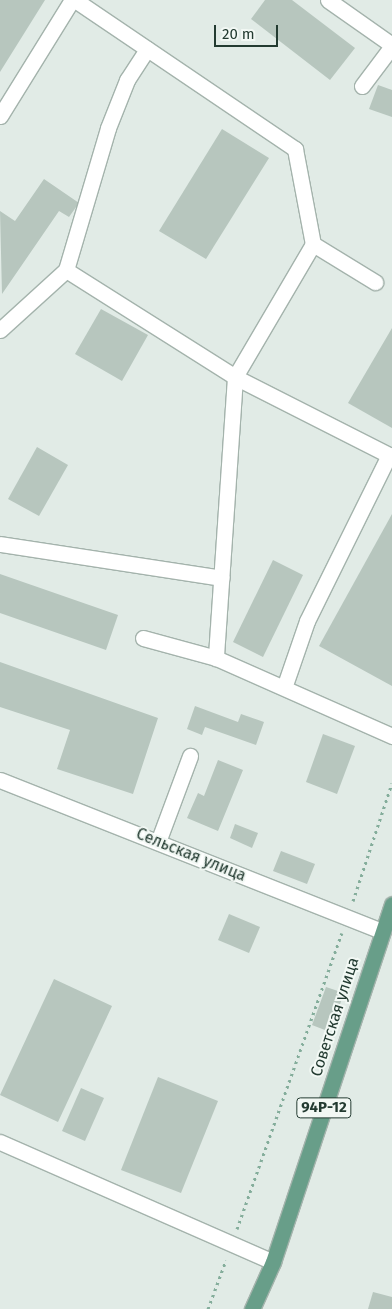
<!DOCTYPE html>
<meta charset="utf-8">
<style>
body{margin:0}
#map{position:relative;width:392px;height:1309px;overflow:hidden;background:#e1ebe6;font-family:"Fira Sans",sans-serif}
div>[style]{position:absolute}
.building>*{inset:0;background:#b7c6be}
.path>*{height:3px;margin-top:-1.5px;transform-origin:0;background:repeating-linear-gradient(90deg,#84ad9b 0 2.5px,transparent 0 6.5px)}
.roads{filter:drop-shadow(1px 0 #a4b3ac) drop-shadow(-1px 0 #a4b3ac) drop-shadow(0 1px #a4b3ac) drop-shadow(0 -1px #a4b3ac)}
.minor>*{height:15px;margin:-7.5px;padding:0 7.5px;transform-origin:7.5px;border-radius:7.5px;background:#fff}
.major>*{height:15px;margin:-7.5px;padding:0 7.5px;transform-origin:7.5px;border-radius:7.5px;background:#689e89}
span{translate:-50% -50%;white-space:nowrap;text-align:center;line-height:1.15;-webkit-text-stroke:4px #f2f8f4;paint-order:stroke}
.shield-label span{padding:1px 4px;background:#f2f8f4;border:1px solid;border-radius:4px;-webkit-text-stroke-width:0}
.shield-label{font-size:15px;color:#233b31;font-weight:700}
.street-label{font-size:16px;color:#233b31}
.scale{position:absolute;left:214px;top:25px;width:64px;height:22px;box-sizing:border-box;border:2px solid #233b31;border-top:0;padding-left:6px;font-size:15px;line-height:18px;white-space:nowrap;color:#233b31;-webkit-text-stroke:4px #f2f8f4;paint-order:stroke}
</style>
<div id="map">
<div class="building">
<i style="clip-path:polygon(0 0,45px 0,0 72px)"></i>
<i style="clip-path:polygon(265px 0,292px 0,355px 48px,330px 80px,251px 19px)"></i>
<i style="clip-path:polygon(378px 85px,392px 90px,392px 117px,369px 109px)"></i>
<i style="clip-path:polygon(222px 129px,269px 158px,206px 259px,159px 231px)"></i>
<i style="clip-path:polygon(44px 179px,79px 203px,69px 217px,59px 211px,2px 294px,0 211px,15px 221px)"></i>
<i style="clip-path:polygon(101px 309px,148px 335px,122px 381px,75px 354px)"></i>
<i style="clip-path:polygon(392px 328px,392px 428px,348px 403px)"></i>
<i style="clip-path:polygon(37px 447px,68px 465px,39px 516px,8px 499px)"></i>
<i style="clip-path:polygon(392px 514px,392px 686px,319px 646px)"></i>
<i style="clip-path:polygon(273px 560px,303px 575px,263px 657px,233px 642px)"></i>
<i style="clip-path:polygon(0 574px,118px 615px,106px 650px,0 613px)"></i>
<i style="clip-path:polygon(0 662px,158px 718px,133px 794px,57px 769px,70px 730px,0 707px)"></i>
<i style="clip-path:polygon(195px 706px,238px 722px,241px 714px,264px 722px,256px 745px,205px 727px,202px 735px,187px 729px)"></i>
<i style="clip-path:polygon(323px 734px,355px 746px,337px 794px,306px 782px)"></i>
<i style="clip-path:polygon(218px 760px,243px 770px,218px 831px,187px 818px,198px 793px,204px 796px)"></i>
<i style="clip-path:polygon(235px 824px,258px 833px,252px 848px,230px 838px)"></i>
<i style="clip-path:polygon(281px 851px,315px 864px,307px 884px,273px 871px)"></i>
<i style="clip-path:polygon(229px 914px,260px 927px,249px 953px,218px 940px)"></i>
<i style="clip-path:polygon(54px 979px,112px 1006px,58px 1122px,0 1095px)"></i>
<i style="clip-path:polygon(326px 987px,344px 993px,330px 1032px,312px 1025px)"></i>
<i style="clip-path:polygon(158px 1077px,218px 1101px,181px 1193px,121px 1170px)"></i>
<i style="clip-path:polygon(81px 1088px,104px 1098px,85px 1141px,62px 1131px)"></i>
<i style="clip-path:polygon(373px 1292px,392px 1297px,392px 1309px,368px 1309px)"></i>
</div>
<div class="path">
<i style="left:353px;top:901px;width:124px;rotate:-71.7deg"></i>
<i style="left:237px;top:1229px;width:314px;rotate:-70.5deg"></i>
<i style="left:208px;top:1309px;width:52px;rotate:-69.8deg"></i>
</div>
<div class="roads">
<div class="minor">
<i style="left:75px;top:0;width:266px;rotate:34.1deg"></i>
<i style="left:295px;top:149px;width:97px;rotate:79.3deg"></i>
<i style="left:313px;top:244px;width:154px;rotate:120.4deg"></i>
<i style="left:235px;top:377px;width:282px;rotate:93.9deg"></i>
<i style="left:328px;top:0;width:78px;rotate:35.1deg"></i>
<i style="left:362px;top:86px;width:50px;rotate:-53.1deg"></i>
<i style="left:0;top:116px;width:137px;rotate:-58.2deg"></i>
<i style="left:313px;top:244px;width:73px;rotate:31.5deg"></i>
<i style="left:66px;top:270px;width:200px;rotate:32.3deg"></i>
<i style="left:235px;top:377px;width:173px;rotate:26.9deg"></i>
<i style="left:389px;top:455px;width:185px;rotate:116.3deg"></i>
<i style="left:307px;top:621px;width:68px;rotate:109deg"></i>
<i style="left:0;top:330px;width:89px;rotate:-42.3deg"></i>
<i style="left:66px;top:270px;width:148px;rotate:-73.5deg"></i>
<i style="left:108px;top:128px;width:52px;rotate:-68.4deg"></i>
<i style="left:127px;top:80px;width:37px;rotate:-57deg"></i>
<i style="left:0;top:544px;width:224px;rotate:8.7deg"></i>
<i style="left:143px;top:638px;width:76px;rotate:15.3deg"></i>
<i style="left:216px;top:658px;width:193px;rotate:23.9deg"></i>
<i style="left:0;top:780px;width:411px;rotate:21.6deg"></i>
<i style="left:158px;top:842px;width:92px;rotate:-69.6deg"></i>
<i style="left:0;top:1142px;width:298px;rotate:23.7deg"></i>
</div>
<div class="major">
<i style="left:252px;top:1309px;width:51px;rotate:-65.9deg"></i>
<i style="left:273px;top:1262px;width:377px;rotate:-71.6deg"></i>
</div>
</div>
<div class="shield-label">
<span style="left:324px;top:1108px">94Р-12</span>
</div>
<div class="street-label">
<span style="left:191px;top:855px;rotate:22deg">Сельская улица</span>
<span style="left:335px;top:1017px;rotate:-72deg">Советская улица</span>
</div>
<div class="scale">20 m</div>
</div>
